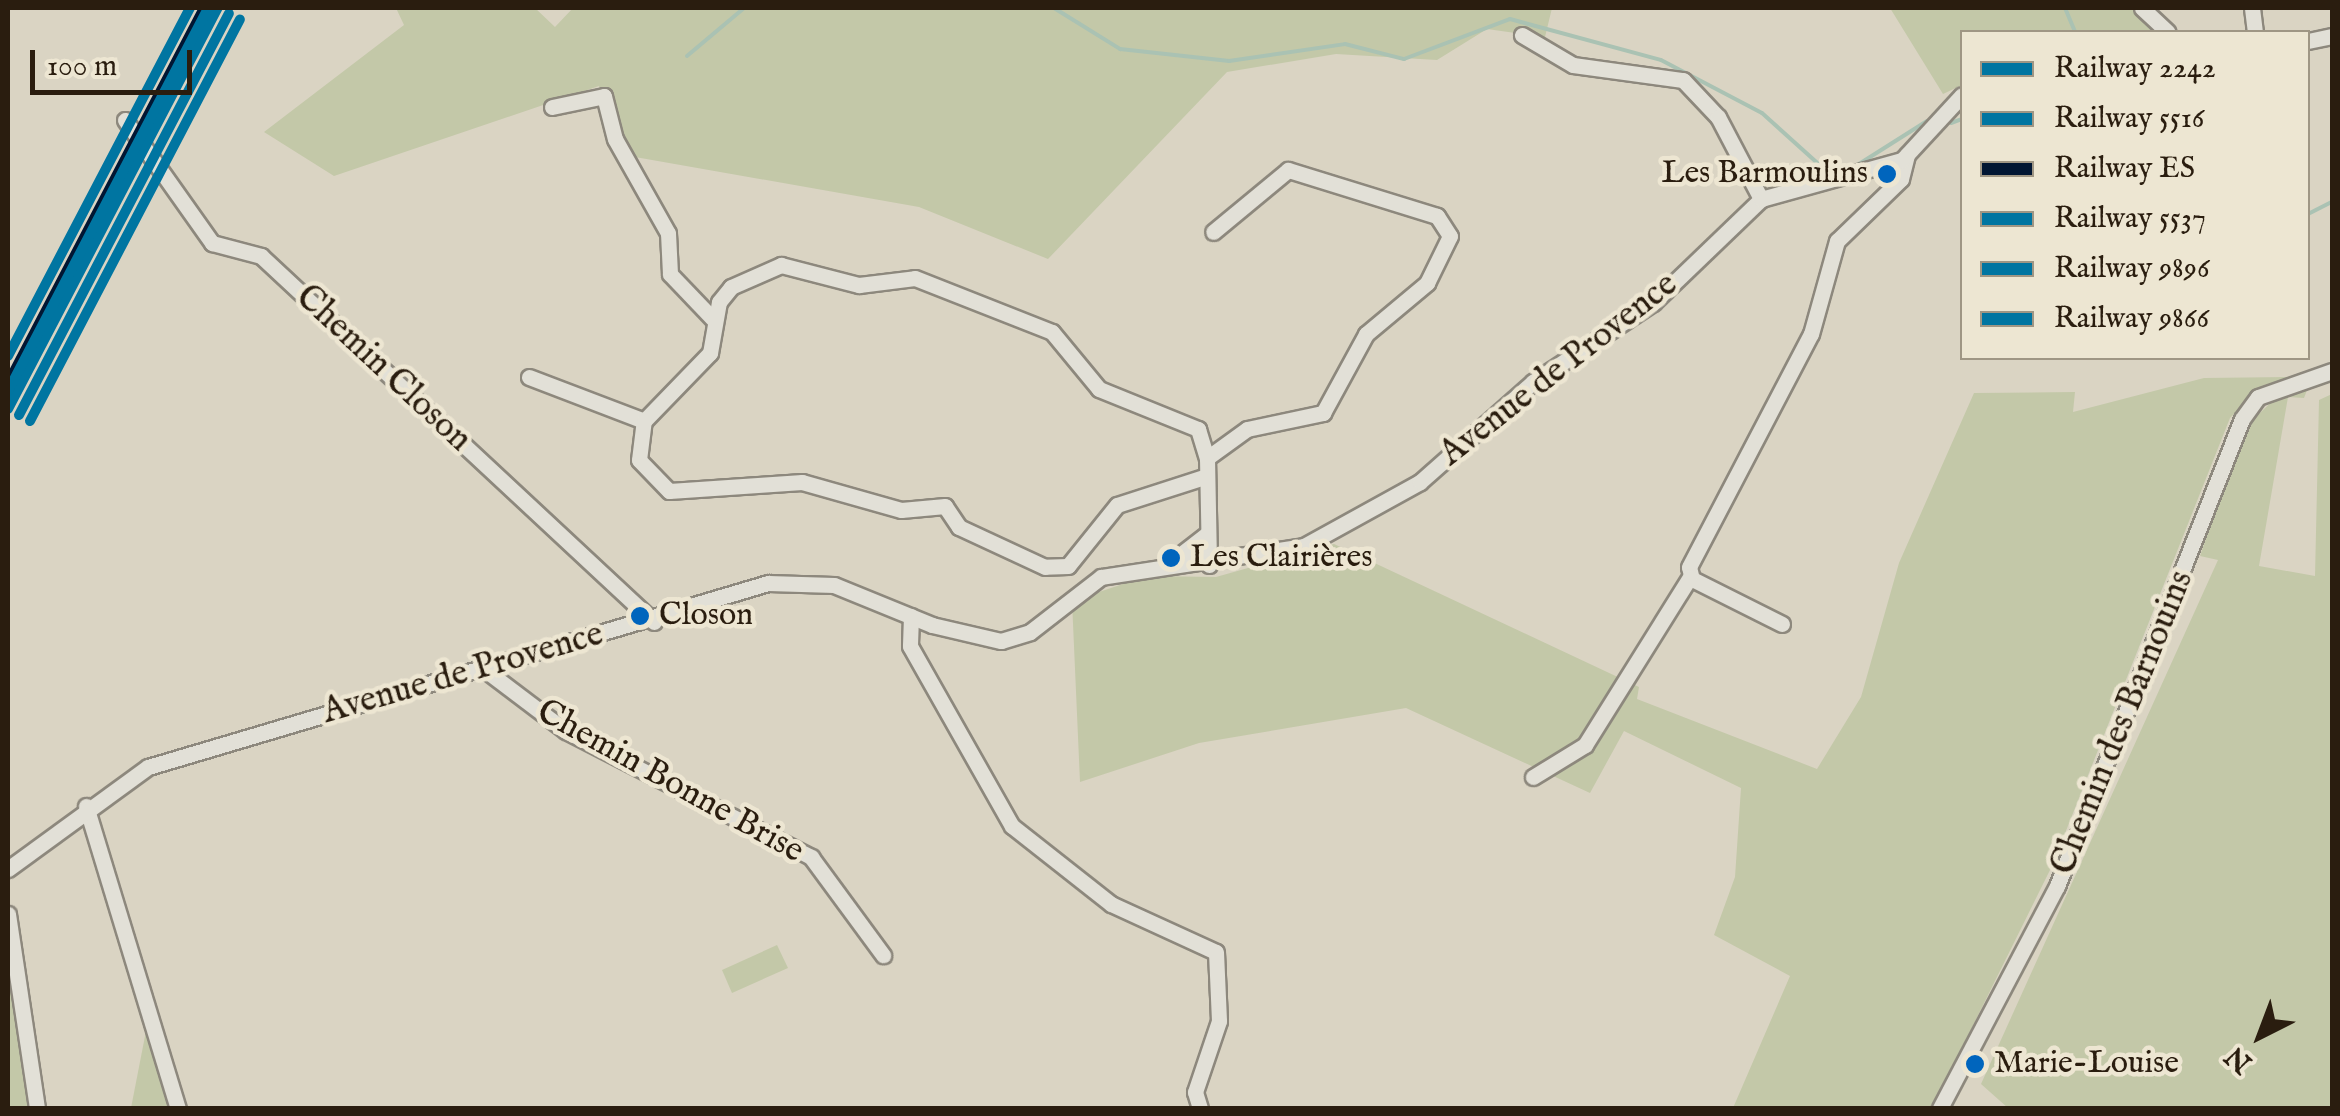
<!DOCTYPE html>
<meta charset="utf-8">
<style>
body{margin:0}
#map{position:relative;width:2340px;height:1116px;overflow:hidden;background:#dad4c3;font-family:"IM FELL English",serif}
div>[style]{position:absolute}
.green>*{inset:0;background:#c3c8a8}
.stream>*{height:4px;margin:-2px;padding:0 2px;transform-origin:2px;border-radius:2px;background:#aac2b3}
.roads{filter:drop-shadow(2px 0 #8d887d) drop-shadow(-2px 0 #8d887d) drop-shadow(0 2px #8d887d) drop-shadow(0 -2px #8d887d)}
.minor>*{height:15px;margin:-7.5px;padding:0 7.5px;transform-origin:7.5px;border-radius:7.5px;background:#e2e0d7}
.rail-1>*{height:10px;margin:-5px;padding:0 5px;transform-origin:5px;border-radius:5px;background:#0075a1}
.rail-2>*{height:10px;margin:-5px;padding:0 5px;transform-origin:5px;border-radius:5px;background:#0075a1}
.rail-3>*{height:10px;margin:-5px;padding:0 5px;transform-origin:5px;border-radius:5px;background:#011633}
.rail-4>*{height:10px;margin:-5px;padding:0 5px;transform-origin:5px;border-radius:5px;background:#0075a1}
.rail-5>*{height:10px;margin:-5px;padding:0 5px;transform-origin:5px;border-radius:5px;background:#0075a1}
.rail-6>*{height:10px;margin:-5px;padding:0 5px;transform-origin:5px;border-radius:5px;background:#0075a1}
.dots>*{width:28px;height:28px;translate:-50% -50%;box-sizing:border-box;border:5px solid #ede6d2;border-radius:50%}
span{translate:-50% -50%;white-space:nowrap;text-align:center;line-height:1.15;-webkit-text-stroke:9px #ede6d2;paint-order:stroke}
.bus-label{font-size:32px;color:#2a1d0f}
.right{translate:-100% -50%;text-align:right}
.left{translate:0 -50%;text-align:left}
.street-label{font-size:35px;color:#2a1d0f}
.frame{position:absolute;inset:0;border:10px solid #2a1d0f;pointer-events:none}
.legend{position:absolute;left:1960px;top:30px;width:350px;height:330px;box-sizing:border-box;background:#ede6d2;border:2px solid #9f9684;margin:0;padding:12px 18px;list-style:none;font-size:30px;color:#2a1d0f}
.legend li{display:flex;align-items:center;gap:20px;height:50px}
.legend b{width:50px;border:2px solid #9f9684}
.north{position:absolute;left:2210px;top:986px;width:100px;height:100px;-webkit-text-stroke:8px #ede6d2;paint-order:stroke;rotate:222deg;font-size:28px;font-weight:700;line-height:40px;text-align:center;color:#2a1d0f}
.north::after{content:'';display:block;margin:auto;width:35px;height:45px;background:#2a1d0f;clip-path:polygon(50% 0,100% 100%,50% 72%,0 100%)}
.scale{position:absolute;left:30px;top:50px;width:162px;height:45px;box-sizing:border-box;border:5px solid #2a1d0f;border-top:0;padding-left:12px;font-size:30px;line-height:35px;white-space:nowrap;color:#2a1d0f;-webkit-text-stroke:8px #ede6d2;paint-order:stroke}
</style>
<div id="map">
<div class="green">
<i style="clip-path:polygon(396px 8px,535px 8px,555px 27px,573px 8px,1552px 8px,1545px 37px,1487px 29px,1437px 60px,1336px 54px,1227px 72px,1048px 259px,919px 207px,618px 154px,599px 86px,334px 176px,264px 132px,404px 25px)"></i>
<i style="clip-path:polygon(1890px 8px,2137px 8px,2162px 32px,1962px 32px,1962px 85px,1943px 94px)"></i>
<i style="clip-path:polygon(2292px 377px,2256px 391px,2230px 418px,2052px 866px,1932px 1108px,1733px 1108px,1790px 976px,1714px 935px,1735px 877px,1741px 788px,1624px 731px,1590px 793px,1406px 708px,1199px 743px,1080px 782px,1072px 601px,1147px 576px,1216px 577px,1334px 544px,1639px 687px,1637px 699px,1817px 769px,1861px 697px,1899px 563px,1974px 393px,2075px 392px,2073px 412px,2204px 378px)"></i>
<i style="clip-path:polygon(2310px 382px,2304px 398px,2288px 397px,2259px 566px,2315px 576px,2319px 400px,2332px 394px,2332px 1108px,2008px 1108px,1981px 1084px,2218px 560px,2200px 556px,2243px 429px,2281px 393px)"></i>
<i style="clip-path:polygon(777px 945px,788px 968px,732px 993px,722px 970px)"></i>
<i style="clip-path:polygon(8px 971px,23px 1068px,28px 1108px,8px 1108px)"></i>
<i style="clip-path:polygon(146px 1031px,178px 1108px,131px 1108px)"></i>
</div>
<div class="stream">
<i style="left:1054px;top:8px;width:78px;rotate:31.8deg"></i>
<i style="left:1120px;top:49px;width:110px;rotate:6.3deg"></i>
<i style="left:1229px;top:61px;width:117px;rotate:-8.3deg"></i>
<i style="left:1345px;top:44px;width:61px;rotate:14.3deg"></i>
<i style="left:1404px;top:59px;width:113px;rotate:-20.7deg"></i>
<i style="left:1510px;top:19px;width:156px;rotate:15.2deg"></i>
<i style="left:1661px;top:60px;width:114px;rotate:27.7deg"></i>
<i style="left:1762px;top:113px;width:84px;rotate:42.1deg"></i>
<i style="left:1824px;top:169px;width:26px;rotate:-4deg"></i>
<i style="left:2065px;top:8px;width:26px;rotate:67deg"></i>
<i style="left:687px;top:56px;width:75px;rotate:-40.1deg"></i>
<i style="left:1951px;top:123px;width:12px;rotate:-20deg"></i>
<i style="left:1859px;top:164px;width:80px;rotate:-32.3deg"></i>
<i style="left:2308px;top:214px;width:27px;rotate:-27deg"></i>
</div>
<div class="roads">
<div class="minor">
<i style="left:2142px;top:8px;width:35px;rotate:43deg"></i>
<i style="left:2252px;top:8px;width:24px;rotate:83deg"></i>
<i style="left:1522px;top:35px;width:59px;rotate:30.5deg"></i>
<i style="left:1573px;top:65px;width:111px;rotate:7.8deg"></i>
<i style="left:1683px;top:80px;width:51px;rotate:46.6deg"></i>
<i style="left:1718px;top:117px;width:93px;rotate:62.3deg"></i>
<i style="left:2308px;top:41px;width:25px;rotate:-12deg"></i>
<i style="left:552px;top:107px;width:53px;rotate:-11.9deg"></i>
<i style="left:604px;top:96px;width:44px;rotate:75.7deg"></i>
<i style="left:615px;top:139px;width:108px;rotate:60.6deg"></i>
<i style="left:668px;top:233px;width:41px;rotate:87.2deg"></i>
<i style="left:670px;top:274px;width:62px;rotate:46.3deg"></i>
<i style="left:125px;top:120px;width:151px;rotate:54.7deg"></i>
<i style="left:212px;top:243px;width:51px;rotate:14.9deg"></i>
<i style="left:261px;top:256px;width:537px;rotate:42.96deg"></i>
<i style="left:529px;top:377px;width:123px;rotate:20.9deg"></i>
<i style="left:1207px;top:458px;width:49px;rotate:-35.9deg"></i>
<i style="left:1247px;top:429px;width:78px;rotate:-11.9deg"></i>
<i style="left:1323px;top:413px;width:90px;rotate:-61.4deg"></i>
<i style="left:1366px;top:334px;width:80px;rotate:-39.9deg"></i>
<i style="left:1427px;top:283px;width:52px;rotate:-63.9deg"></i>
<i style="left:1450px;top:236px;width:24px;rotate:-123deg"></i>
<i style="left:1437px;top:216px;width:156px;rotate:-162.8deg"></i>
<i style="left:1288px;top:170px;width:97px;rotate:140.4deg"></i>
<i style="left:1204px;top:477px;width:91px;rotate:162.2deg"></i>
<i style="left:1117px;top:505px;width:78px;rotate:128.8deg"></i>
<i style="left:1068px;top:566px;width:23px;rotate:178deg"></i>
<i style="left:1045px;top:567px;width:95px;rotate:-155.1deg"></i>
<i style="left:959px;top:527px;width:25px;rotate:-124deg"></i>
<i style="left:945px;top:506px;width:44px;rotate:174.8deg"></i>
<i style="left:901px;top:510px;width:103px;rotate:-164.2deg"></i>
<i style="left:802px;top:482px;width:133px;rotate:176.1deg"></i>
<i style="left:669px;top:491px;width:43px;rotate:-134.1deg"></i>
<i style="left:639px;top:460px;width:39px;rotate:-83deg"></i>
<i style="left:644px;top:421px;width:95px;rotate:-45.9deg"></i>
<i style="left:710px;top:353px;width:52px;rotate:-80deg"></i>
<i style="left:719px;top:302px;width:19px;rotate:-51deg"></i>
<i style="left:731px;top:287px;width:55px;rotate:-23.7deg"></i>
<i style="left:781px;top:265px;width:81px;rotate:14.4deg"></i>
<i style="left:859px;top:285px;width:56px;rotate:-7.1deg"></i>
<i style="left:915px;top:278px;width:147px;rotate:21.5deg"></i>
<i style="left:1052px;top:332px;width:74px;rotate:50.5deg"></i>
<i style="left:1099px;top:389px;width:107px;rotate:22deg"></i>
<i style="left:1198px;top:429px;width:30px;rotate:73deg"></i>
<i style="left:1207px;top:458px;width:107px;rotate:88.9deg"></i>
<i style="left:1167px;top:565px;width:51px;rotate:-37.8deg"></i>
<i style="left:911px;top:616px;width:30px;rotate:92deg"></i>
<i style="left:910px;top:646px;width:207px;rotate:60.5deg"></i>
<i style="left:1012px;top:826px;width:126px;rotate:38.2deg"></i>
<i style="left:1111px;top:904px;width:115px;rotate:24.6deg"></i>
<i style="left:1216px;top:952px;width:69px;rotate:87.5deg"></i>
<i style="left:1219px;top:1021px;width:75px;rotate:108.7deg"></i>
<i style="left:1195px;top:1092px;width:17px;rotate:73deg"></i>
<i style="left:1782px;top:624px;width:101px;rotate:-153.4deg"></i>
<i style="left:1692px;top:579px;width:12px;rotate:-104deg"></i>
<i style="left:1689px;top:567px;width:263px;rotate:-62.4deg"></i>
<i style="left:1811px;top:334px;width:97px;rotate:-74.4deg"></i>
<i style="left:1837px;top:241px;width:89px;rotate:-44.1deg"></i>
<i style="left:1901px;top:179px;width:25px;rotate:-76deg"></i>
<i style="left:480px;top:666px;width:108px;rotate:37.1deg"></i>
<i style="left:566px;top:731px;width:276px;rotate:27.2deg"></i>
<i style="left:811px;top:857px;width:122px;rotate:53.7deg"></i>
<i style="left:1533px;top:777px;width:61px;rotate:-31.6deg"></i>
<i style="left:1585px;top:745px;width:198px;rotate:-58deg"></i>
<i style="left:86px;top:806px;width:316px;rotate:73.1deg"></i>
<i style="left:8px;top:869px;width:173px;rotate:-36.1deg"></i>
<i style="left:148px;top:767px;width:647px;rotate:-16.53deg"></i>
<i style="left:768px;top:583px;width:66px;rotate:1.7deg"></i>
<i style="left:834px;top:585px;width:106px;rotate:22.2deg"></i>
<i style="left:932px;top:625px;width:71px;rotate:13.1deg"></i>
<i style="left:1001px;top:641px;width:30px;rotate:-17deg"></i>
<i style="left:1030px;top:632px;width:90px;rotate:-37.8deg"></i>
<i style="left:1101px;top:577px;width:205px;rotate:-8.7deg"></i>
<i style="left:1304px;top:546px;width:132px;rotate:-28.9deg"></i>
<i style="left:1420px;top:482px;width:151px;rotate:-41.5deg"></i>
<i style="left:1533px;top:382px;width:144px;rotate:-33.4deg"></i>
<i style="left:1653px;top:303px;width:150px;rotate:-43.9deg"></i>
<i style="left:1761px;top:199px;width:146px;rotate:-15.5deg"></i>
<i style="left:1902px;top:160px;width:88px;rotate:-47.3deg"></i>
<i style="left:8px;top:914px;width:196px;rotate:81.5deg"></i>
<i style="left:1940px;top:1108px;width:251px;rotate:-62.2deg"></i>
<i style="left:2057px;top:886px;width:502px;rotate:-68.39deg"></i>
<i style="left:2242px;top:419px;width:27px;rotate:-54deg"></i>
<i style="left:2258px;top:397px;width:78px;rotate:-19.4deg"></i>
</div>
</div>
<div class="rail-1">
<i style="left:8px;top:409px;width:453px;rotate:-62.4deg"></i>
</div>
<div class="rail-2">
<i style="left:19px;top:415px;width:453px;rotate:-62.4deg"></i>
</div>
<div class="rail-3">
<i style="left:8px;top:383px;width:423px;rotate:-62.4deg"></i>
</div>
<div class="rail-4">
<i style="left:8px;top:391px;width:432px;rotate:-62.4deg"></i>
</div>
<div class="rail-5">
<i style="left:30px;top:421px;width:453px;rotate:-62.4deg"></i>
</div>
<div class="rail-6">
<i style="left:8px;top:356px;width:393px;rotate:-62.4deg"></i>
</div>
<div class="dots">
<i style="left:1887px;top:174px;background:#0065bd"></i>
<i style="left:1171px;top:558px;background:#0065bd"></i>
<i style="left:640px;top:616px;background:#0065bd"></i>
<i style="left:1975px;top:1064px;background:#0065bd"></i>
</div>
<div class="bus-label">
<span class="right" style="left:1868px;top:174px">Les Barmoulins</span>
<span class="left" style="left:1190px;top:558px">Les Clairières</span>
<span class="left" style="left:659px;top:616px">Closon</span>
<span class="left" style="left:1994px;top:1064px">Marie-Louise</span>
</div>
<div class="street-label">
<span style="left:383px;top:369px;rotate:43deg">Chemin Closon</span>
<span style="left:1559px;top:370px;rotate:-38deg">Avenue de Provence</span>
<span style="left:463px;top:674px;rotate:-16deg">Avenue de Provence</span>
<span style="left:2123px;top:723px;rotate:-68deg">Chemin des Barnouins</span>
<span style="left:670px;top:782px;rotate:29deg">Chemin Bonne Brise</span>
</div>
<div class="frame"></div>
<ul class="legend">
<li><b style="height:12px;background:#0075a1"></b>Railway 2242</li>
<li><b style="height:12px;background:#0075a1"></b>Railway 5516</li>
<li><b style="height:12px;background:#011633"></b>Railway ES</li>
<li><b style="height:12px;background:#0075a1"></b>Railway 5537</li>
<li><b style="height:12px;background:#0075a1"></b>Railway 9896</li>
<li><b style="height:12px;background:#0075a1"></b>Railway 9866</li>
</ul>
<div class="north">N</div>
<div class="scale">100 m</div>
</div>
